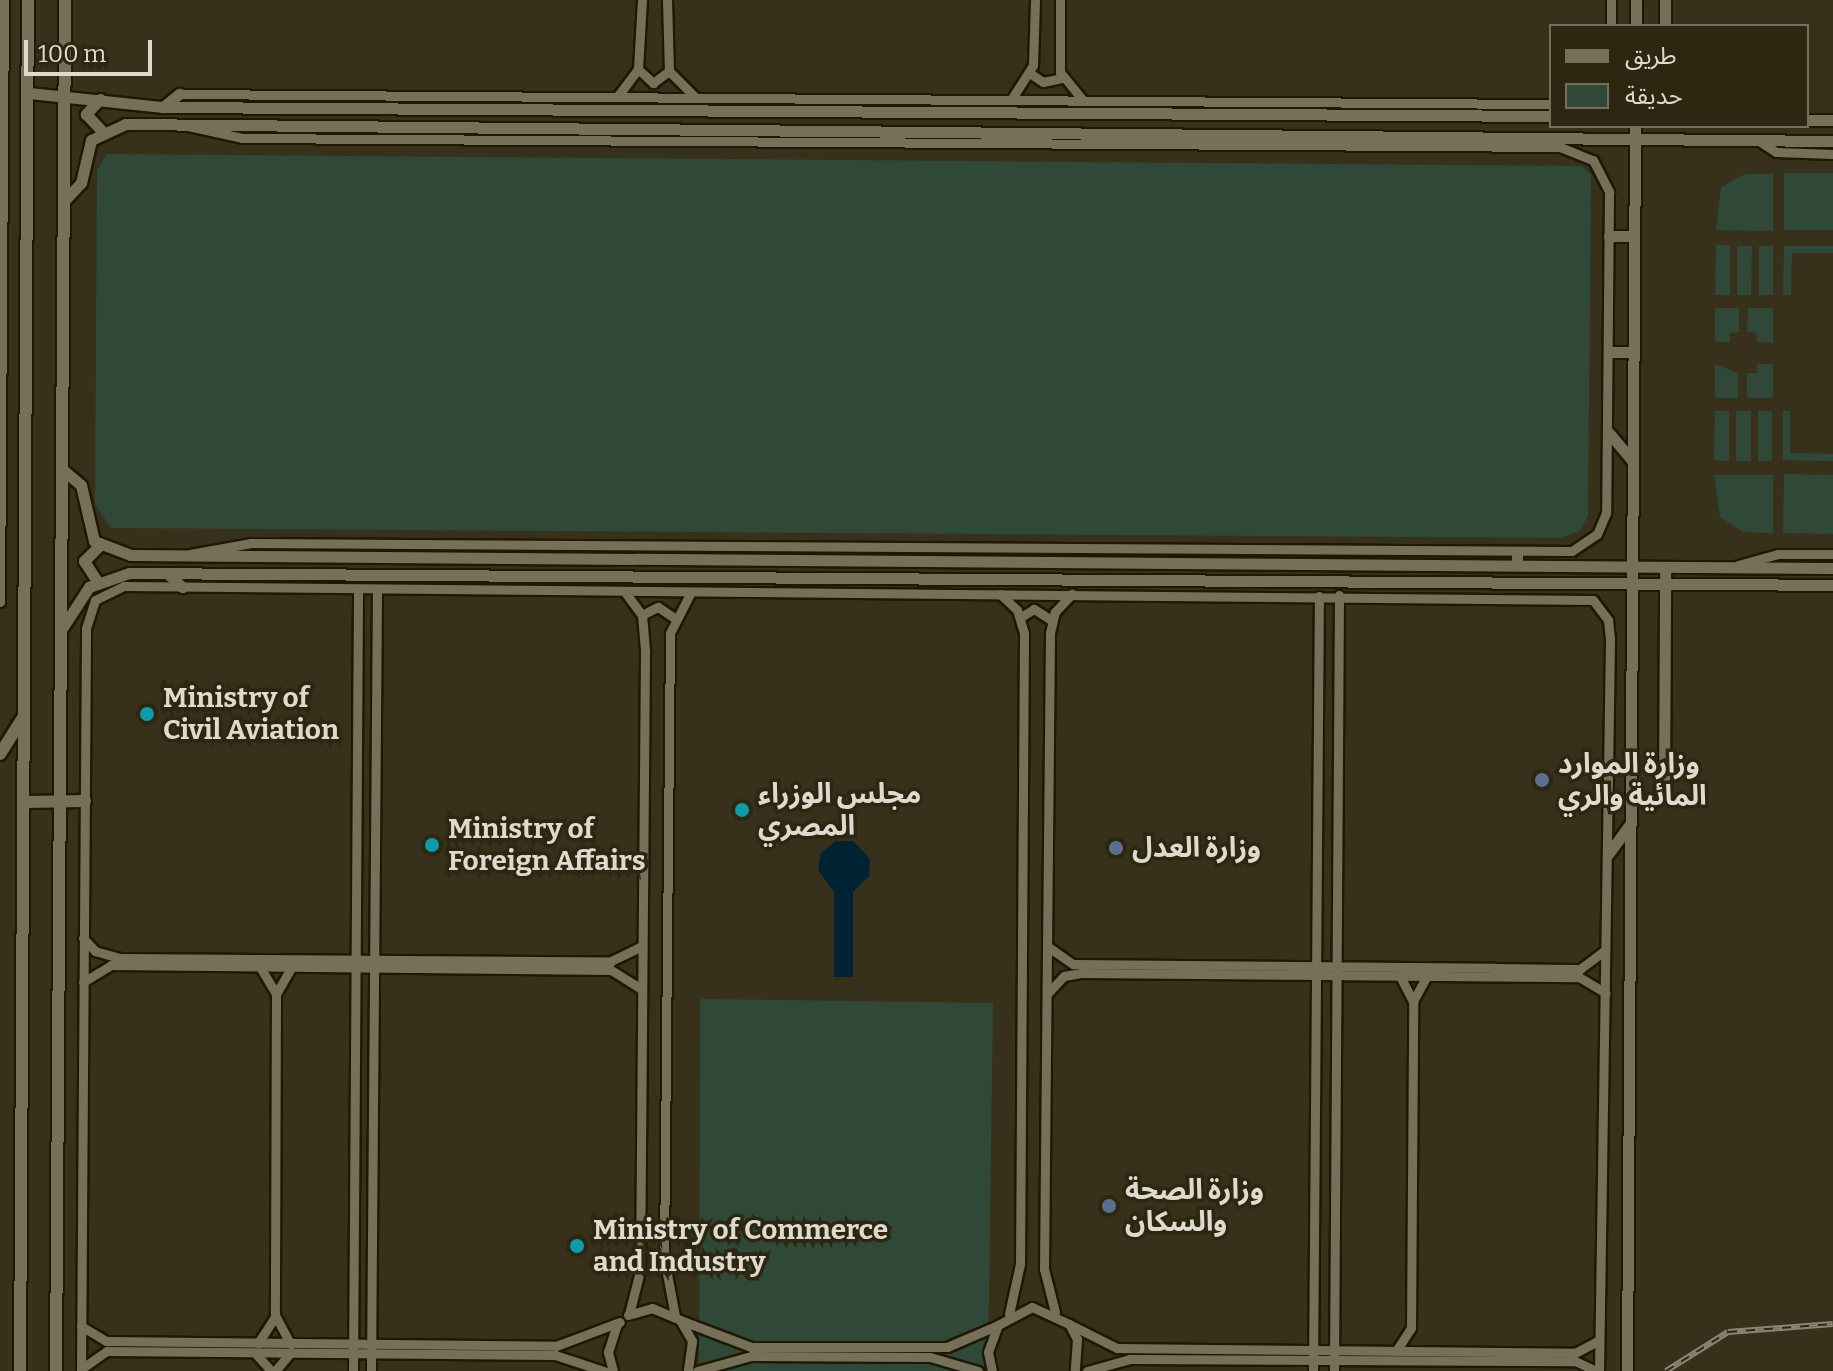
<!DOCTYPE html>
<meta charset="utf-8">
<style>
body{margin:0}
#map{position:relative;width:1833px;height:1371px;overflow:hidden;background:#37311c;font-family:Bitter,"Noto Sans Arabic",serif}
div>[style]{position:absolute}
.green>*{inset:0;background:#2f4837}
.water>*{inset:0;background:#002333}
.roads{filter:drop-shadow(2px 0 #1e1805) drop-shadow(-2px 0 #1e1805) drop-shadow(0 2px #1e1805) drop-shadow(0 -2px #1e1805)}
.minor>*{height:9px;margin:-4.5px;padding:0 4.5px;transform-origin:4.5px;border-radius:4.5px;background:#777059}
.tertiary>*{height:11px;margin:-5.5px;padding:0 5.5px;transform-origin:5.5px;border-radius:5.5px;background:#777059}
.secondary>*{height:12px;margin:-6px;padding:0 6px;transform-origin:6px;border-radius:6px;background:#777059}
.rail>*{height:6px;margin-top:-3px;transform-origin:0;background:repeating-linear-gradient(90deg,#2d2712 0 9px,#8a8574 0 18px);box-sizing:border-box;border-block:2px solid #8a8574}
.dots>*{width:22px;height:22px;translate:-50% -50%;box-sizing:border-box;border:4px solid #2d2712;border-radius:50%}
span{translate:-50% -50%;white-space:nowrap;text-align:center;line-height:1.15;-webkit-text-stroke:7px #2d2712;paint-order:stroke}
.poi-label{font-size:28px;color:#dedacd;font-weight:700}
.left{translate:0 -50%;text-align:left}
.legend{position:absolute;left:1549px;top:24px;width:260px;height:104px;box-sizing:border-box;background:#2d2712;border:2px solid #746f5d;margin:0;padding:10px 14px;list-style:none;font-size:24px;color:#dedacd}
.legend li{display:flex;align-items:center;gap:16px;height:40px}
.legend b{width:40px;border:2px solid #746f5d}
.scale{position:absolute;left:24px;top:40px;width:128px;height:36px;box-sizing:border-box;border:4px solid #dedacd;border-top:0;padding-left:10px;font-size:24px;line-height:28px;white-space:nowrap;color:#dedacd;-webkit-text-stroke:6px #2d2712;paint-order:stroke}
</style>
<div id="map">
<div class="green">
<i style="clip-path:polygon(107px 154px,1582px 166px,1591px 175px,1588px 515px,1581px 530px,1561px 538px,111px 528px,95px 504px,97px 170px)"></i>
<i style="clip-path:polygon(1784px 173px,1833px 173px,1833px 230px,1784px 230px)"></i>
<i style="clip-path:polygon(1745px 174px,1773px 174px,1773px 231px,1716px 230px,1721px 187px)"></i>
<i style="clip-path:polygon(1716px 245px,1730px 245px,1730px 295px,1715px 295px)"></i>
<i style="clip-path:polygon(1737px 246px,1752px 246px,1751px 295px,1737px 295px)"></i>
<i style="clip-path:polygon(1759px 246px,1773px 246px,1773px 295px,1759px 295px)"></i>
<i style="clip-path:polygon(1784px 246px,1833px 246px,1833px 253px,1792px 253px,1791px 295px,1783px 295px)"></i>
<i style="clip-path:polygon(1715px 308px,1739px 308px,1739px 332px,1730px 333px,1730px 342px,1715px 342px)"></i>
<i style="clip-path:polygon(1748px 308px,1773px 308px,1773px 343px,1757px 342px,1757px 333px,1747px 332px)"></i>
<i style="clip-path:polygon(1715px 364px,1738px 373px,1738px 398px,1715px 398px)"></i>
<i style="clip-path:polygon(1757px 364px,1773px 364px,1773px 398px,1747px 398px,1747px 373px,1757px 373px)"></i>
<i style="clip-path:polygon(1715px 411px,1729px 411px,1729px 461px,1714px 460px)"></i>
<i style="clip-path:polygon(1736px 411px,1751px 411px,1751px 461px,1736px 461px)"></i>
<i style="clip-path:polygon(1758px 411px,1772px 411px,1772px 461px,1758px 461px)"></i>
<i style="clip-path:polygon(1783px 411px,1790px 411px,1790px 453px,1833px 454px,1833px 461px,1783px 460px)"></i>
<i style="clip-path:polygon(1784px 474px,1833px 475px,1833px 534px,1783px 533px)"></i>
<i style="clip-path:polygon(1714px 475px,1773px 475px,1773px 533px,1743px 532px,1720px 517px)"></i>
<i style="clip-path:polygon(700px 999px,993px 1003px,988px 1371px,699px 1371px)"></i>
</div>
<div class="water">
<i style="clip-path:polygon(836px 841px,853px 841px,870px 859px,869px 876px,853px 892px,853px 977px,834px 977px,834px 892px,818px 870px,821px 853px)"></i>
</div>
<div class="roads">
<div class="minor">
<i style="left:667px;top:0;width:71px;rotate:88.4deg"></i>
<i style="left:669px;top:71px;width:37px;rotate:45deg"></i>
<i style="left:1060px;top:0;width:72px;rotate:90deg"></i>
<i style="left:1060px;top:72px;width:35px;rotate:51deg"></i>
<i style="left:1611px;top:26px;width:26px;rotate:-90deg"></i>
<i style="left:638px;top:69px;width:21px;rotate:43deg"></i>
<i style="left:653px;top:83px;width:20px;rotate:-37deg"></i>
<i style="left:1031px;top:74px;width:14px;rotate:34deg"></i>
<i style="left:1043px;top:82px;width:19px;rotate:-12deg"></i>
<i style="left:179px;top:94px;width:1372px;rotate:0.42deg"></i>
<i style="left:617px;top:97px;width:35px;rotate:-53deg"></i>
<i style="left:638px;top:69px;width:69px;rotate:-86.7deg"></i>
<i style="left:1011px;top:100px;width:41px;rotate:-57.8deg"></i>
<i style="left:1033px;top:65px;width:65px;rotate:-88.2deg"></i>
<i style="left:188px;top:126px;width:55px;rotate:12.5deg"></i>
<i style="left:242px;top:138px;width:1318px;rotate:0.39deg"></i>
<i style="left:1560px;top:147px;width:35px;rotate:22deg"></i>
<i style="left:1593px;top:160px;width:36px;rotate:63deg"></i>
<i style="left:1609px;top:192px;width:321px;rotate:90.5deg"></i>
<i style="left:1606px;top:513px;width:23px;rotate:113deg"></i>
<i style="left:1597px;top:534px;width:30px;rotate:146deg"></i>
<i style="left:1572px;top:551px;width:1321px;rotate:-179.65deg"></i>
<i style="left:251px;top:543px;width:62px;rotate:169.8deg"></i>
<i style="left:1759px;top:141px;width:20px;rotate:33deg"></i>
<i style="left:1776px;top:152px;width:57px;rotate:2deg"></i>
<i style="left:1738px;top:565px;width:41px;rotate:-15.4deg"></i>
<i style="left:1778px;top:554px;width:55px"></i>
<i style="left:625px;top:592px;width:29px;rotate:54deg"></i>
<i style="left:642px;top:615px;width:37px;rotate:85deg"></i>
<i style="left:645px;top:652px;width:619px;rotate:90.46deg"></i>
<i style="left:640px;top:1271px;width:44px;rotate:104.3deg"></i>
<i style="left:1000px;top:594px;width:23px;rotate:43deg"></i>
<i style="left:1017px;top:610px;width:24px;rotate:73deg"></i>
<i style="left:1024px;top:633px;width:631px;rotate:90.36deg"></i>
<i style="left:1020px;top:1264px;width:51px;rotate:102.4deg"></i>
<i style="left:0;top:602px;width:602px;rotate:-89.62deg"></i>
<i style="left:642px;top:615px;width:18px;rotate:-27deg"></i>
<i style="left:658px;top:607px;width:18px;rotate:34deg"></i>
<i style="left:1021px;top:617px;width:15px;rotate:-32deg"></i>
<i style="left:1034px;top:609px;width:20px;rotate:33deg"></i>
<i style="left:83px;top:938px;width:18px;rotate:47deg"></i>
<i style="left:95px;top:951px;width:26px;rotate:16deg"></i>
<i style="left:120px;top:958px;width:491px;rotate:0.4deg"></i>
<i style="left:611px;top:961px;width:34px;rotate:-26deg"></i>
<i style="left:1047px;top:946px;width:32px;rotate:35deg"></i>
<i style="left:1073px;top:964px;width:421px;rotate:0.5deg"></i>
<i style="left:1494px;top:968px;width:86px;rotate:0.7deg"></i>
<i style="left:1580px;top:969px;width:31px;rotate:-37deg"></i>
<i style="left:260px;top:967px;width:31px;rotate:59deg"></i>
<i style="left:276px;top:994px;width:321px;rotate:90.2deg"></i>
<i style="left:275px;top:1315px;width:32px;rotate:62deg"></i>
<i style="left:1400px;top:976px;width:28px;rotate:63deg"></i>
<i style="left:83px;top:982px;width:33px;rotate:-31deg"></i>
<i style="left:111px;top:965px;width:500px;rotate:0.57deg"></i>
<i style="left:611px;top:970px;width:36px;rotate:32deg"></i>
<i style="left:276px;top:994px;width:30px;rotate:-60deg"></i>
<i style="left:1047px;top:994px;width:25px;rotate:-47deg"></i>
<i style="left:1064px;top:976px;width:17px;rotate:-10deg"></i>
<i style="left:1081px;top:973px;width:498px;rotate:0.5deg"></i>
<i style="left:1579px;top:977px;width:31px;rotate:31deg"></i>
<i style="left:1055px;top:1312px;width:44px;rotate:-104.3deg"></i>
<i style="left:1044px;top:1269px;width:636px;rotate:-89.46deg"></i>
<i style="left:1050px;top:633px;width:22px;rotate:-77deg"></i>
<i style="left:1055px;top:612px;width:25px;rotate:-47deg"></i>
<i style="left:628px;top:1315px;width:25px;rotate:-16deg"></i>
<i style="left:652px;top:1308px;width:30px;rotate:23deg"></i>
<i style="left:680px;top:1320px;width:24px;rotate:60deg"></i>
<i style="left:692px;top:1341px;width:30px;rotate:98deg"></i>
<i style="left:675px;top:1316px;width:59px;rotate:-100.7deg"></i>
<i style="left:664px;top:1258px;width:625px;rotate:-89.45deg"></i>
<i style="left:670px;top:633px;width:46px;rotate:-62.9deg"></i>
<i style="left:680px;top:1320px;width:76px;rotate:20.8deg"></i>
<i style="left:751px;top:1347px;width:196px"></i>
<i style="left:947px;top:1347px;width:56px;rotate:-23.3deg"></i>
<i style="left:1069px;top:1324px;width:54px;rotate:26.6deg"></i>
<i style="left:1117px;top:1348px;width:458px;rotate:0.6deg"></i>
<i style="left:1575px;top:1353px;width:26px;rotate:-28deg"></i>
<i style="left:81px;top:1326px;width:29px;rotate:31deg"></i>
<i style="left:106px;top:1341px;width:450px;rotate:0.6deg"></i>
<i style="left:556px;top:1346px;width:68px;rotate:-20.6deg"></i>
<i style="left:258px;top:1343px;width:30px;rotate:-57deg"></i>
<i style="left:1396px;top:1351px;width:27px;rotate:-57deg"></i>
<i style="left:1411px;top:1328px;width:327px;rotate:-89.6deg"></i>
<i style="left:1413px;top:1001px;width:29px;rotate:-61deg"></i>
<i style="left:255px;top:1353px;width:24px;rotate:48deg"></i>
<i style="left:81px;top:1369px;width:32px;rotate:-35deg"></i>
<i style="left:107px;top:1351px;width:448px;rotate:0.5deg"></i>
<i style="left:555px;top:1355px;width:52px;rotate:18.1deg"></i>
<i style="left:81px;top:1371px;width:743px;rotate:-89.61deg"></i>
<i style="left:86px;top:628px;width:29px;rotate:-72deg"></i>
<i style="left:95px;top:600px;width:32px;rotate:-26deg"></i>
<i style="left:124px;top:586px;width:1469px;rotate:0.55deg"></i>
<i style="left:1593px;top:600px;width:25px;rotate:53deg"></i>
<i style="left:1608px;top:620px;width:20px;rotate:84deg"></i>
<i style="left:1610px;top:640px;width:731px;rotate:90.86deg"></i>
<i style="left:275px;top:1371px;width:25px;rotate:-50deg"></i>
<i style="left:353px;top:1371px;width:782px;rotate:-89.63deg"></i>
<i style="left:371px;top:1371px;width:781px;rotate:-89.56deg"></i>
<i style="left:613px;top:1371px;width:20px;rotate:-105deg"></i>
<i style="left:608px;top:1352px;width:28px;rotate:-72deg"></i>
<i style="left:697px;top:1371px;width:56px;rotate:-15.5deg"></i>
<i style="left:751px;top:1356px;width:179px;rotate:0.3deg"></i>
<i style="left:930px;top:1357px;width:50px;rotate:16.3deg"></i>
<i style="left:992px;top:1371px;width:19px;rotate:-102deg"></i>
<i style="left:988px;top:1352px;width:29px;rotate:-70deg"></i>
<i style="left:998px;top:1325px;width:38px;rotate:-28deg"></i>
<i style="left:1032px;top:1307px;width:41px;rotate:24.7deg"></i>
<i style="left:1069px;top:1324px;width:17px;rotate:62deg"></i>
<i style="left:1077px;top:1339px;width:32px;rotate:94deg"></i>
<i style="left:1087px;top:1371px;width:45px;rotate:-15.6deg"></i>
<i style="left:1130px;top:1359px;width:445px;rotate:0.3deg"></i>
<i style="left:1575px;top:1361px;width:23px;rotate:25deg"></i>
<i style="left:1313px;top:1371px;width:775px;rotate:-89.56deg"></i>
<i style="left:1334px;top:1371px;width:776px;rotate:-89.63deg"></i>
</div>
<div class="tertiary">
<i style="left:1665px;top:0;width:26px;rotate:90deg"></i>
<i style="left:1636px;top:26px;width:26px;rotate:-90deg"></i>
<i style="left:29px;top:93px;width:135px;rotate:6deg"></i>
<i style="left:163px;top:107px;width:1388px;rotate:0.37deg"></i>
<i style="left:100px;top:99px;width:21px;rotate:133deg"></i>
<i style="left:86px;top:114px;width:22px;rotate:47deg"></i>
<i style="left:163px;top:107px;width:21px;rotate:-39deg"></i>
<i style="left:1807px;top:120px;width:26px"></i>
<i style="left:63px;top:202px;width:26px;rotate:-47deg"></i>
<i style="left:81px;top:183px;width:44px;rotate:-76.9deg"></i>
<i style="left:91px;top:140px;width:38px;rotate:-25deg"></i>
<i style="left:125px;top:124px;width:1708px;rotate:0.57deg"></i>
<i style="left:1609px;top:236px;width:25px"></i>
<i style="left:1609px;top:352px;width:24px"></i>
<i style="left:1609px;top:433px;width:35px;rotate:50deg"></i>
<i style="left:63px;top:470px;width:23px;rotate:40deg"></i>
<i style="left:81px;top:485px;width:57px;rotate:76.9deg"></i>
<i style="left:94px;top:541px;width:39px;rotate:21deg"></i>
<i style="left:130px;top:555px;width:1703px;rotate:0.44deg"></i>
<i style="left:1517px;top:553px;width:12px;rotate:90deg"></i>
<i style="left:167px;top:573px;width:21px;rotate:43deg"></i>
<i style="left:97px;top:581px;width:24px;rotate:-123deg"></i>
<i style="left:84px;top:561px;width:21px;rotate:-45deg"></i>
<i style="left:63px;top:627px;width:48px;rotate:-57deg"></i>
<i style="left:89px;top:587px;width:42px;rotate:-19.3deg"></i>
<i style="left:129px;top:573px;width:1704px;rotate:0.4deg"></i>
<i style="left:1664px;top:792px;width:225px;rotate:-89.7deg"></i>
<i style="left:1609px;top:853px;width:37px;rotate:-54deg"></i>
<i style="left:1627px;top:1371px;width:1245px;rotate:-89.63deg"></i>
</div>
<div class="secondary">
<i style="left:0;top:754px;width:45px;rotate:-57.7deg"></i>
<i style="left:24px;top:802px;width:61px;rotate:-0.9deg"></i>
<i style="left:20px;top:1371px;width:1371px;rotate:-89.67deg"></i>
<i style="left:56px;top:1371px;width:1371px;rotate:-89.62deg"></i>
</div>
</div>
<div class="rail">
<i style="left:1666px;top:1371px;width:73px;rotate:-32.2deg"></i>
<i style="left:1728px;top:1332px;width:105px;rotate:-4.4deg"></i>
</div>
<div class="dots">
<i style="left:147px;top:714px;background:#0f9aa8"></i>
<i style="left:1542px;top:780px;background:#5c6f8a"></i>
<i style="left:742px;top:810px;background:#0f9aa8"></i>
<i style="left:432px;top:845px;background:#0f9aa8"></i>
<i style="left:1116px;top:848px;background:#5c6f8a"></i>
<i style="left:1109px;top:1206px;background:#5c6f8a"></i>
<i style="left:577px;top:1246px;background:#0f9aa8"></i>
</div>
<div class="poi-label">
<span class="left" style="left:163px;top:714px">Ministry of<br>Civil Aviation</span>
<span class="left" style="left:1558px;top:780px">وزارة الموارد<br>المائية والري</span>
<span class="left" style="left:758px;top:810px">مجلس الوزراء<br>المصري</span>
<span class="left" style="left:448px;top:845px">Ministry of<br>Foreign Affairs</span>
<span class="left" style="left:1132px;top:848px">وزارة العدل</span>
<span class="left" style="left:1125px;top:1206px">وزارة الصحة<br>والسكان</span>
<span class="left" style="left:593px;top:1246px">Ministry of Commerce<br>and Industry</span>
</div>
<ul class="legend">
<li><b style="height:10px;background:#777059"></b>طريق</li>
<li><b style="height:22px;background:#2f4837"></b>حديقة</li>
</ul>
<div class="scale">100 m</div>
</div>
